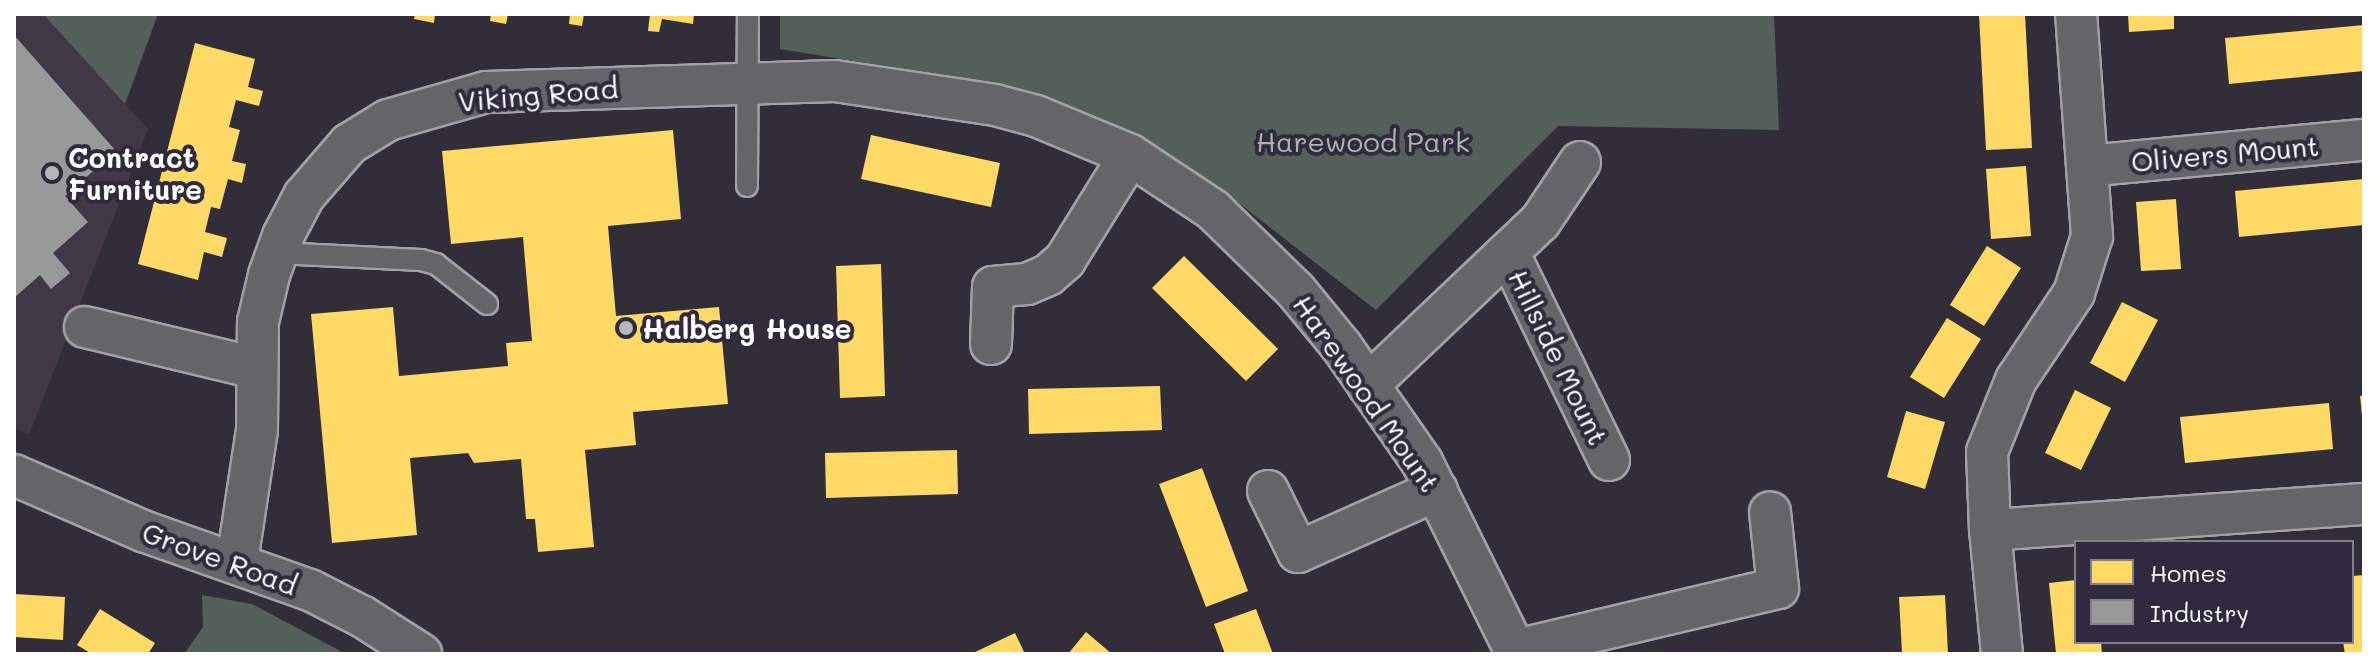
<!DOCTYPE html>
<style>
body{margin:0}
#map{position:relative;width:2378px;height:668px;overflow:hidden;background:#312e39;font-family:Mali,sans-serif}
div>[style]{position:absolute}
.built>*{inset:0;background:#413847}
.green>*{inset:0;background:#53605a}
.homes>*{inset:0;background:#ffd966}
.industry>*{inset:0;background:#999}
.roads{filter:drop-shadow(2px 0 #a2a1a6) drop-shadow(-2px 0 #a2a1a6) drop-shadow(0 2px #a2a1a6) drop-shadow(0 -2px #a2a1a6)}
.lane>*{height:20px;margin:-10px;padding:0 10px;transform-origin:10px;border-radius:10px;background:#656469}
.street>*{height:40px;margin:-20px;padding:0 20px;transform-origin:20px;border-radius:20px;background:#656469}
.dots>*{width:22px;height:22px;translate:-50% -50%;box-sizing:border-box;border:4px solid #2f2a3d;border-radius:50%}
span{translate:-50% -50%;white-space:nowrap;text-align:center;line-height:1.15;-webkit-text-stroke:8px #2f2a3d;paint-order:stroke}
.street-label{font-size:28px;color:#fff}
.park-label{font-size:28px;color:#acb4af}
.poi-label{font-size:28px;color:#fff;font-weight:700}
.left{translate:0 -50%;text-align:left}
.frame{position:absolute;inset:0;border:16px solid #fff;pointer-events:none}
.legend{position:absolute;left:2074px;top:540px;width:280px;height:104px;box-sizing:border-box;background:#2f2a3d;border:2px solid #827f8b;margin:0;padding:10px 14px;list-style:none;font-size:24px;color:#fff}
.legend li{display:flex;align-items:center;gap:16px;height:40px}
.legend b{width:40px;border:2px solid #827f8b}
</style>
<div id="map">
<div class="built">
<i style="clip-path:polygon(14px 14px,43px 14px,148px 129px,29px 435px,14px 428px)"></i>
</div>
<div class="green">
<i style="clip-path:polygon(43px 14px,158px 14px,125px 104px)"></i>
<i style="clip-path:polygon(780px 14px,1774px 14px,1779px 130px,1558px 126px,1376px 310px,1213px 183px,1134px 134px,1072px 107px,999px 85px,780px 49px)"></i>
<i style="clip-path:polygon(202px 595px,252px 604px,346px 654px,184px 654px,203px 627px)"></i>
</div>
<div class="homes">
<i style="clip-path:polygon(415px 14px,435px 14px,434px 23px,414px 19px)"></i>
<i style="clip-path:polygon(491px 14px,508px 14px,506px 24px,490px 21px)"></i>
<i style="clip-path:polygon(570px 14px,584px 14px,582px 26px,569px 24px)"></i>
<i style="clip-path:polygon(650px 14px,694px 14px,693px 24px,662px 19px,659px 32px,648px 31px)"></i>
<i style="clip-path:polygon(1979px 14px,2025px 14px,2032px 148px,1986px 150px)"></i>
<i style="clip-path:polygon(2128px 14px,2174px 14px,2174px 29px,2129px 32px)"></i>
<i style="clip-path:polygon(2364px 25px,2364px 71px,2229px 84px,2225px 38px)"></i>
<i style="clip-path:polygon(195px 43px,255px 59px,248px 87px,263px 91px,259px 106px,236px 100px,229px 127px,240px 130px,232px 161px,246px 164px,242px 183px,228px 179px,220px 209px,211px 207px,205px 232px,227px 238px,222px 257px,204px 252px,198px 280px,138px 264px)"></i>
<i style="clip-path:polygon(673px 130px,681px 219px,608px 226px,616px 316px,719px 307px,728px 404px,633px 412px,636px 445px,585px 450px,594px 547px,538px 552px,535px 519px,526px 519px,521px 459px,474px 463px,468px 453px,410px 458px,417px 535px,332px 543px,311px 314px,393px 307px,399px 376px,508px 366px,506px 343px,532px 341px,523px 237px,451px 244px,442px 151px)"></i>
<i style="clip-path:polygon(871px 135px,1000px 163px,991px 207px,861px 179px)"></i>
<i style="clip-path:polygon(2026px 166px,2031px 236px,1991px 239px,1986px 169px)"></i>
<i style="clip-path:polygon(2364px 179px,2364px 225px,2239px 237px,2235px 191px)"></i>
<i style="clip-path:polygon(2176px 199px,2181px 269px,2141px 271px,2136px 202px)"></i>
<i style="clip-path:polygon(1987px 246px,2021px 268px,1984px 326px,1950px 305px)"></i>
<i style="clip-path:polygon(1184px 256px,1278px 349px,1246px 381px,1152px 288px)"></i>
<i style="clip-path:polygon(881px 264px,885px 396px,840px 398px,836px 266px)"></i>
<i style="clip-path:polygon(2122px 302px,2158px 320px,2125px 382px,2090px 363px)"></i>
<i style="clip-path:polygon(1947px 318px,1981px 339px,1944px 398px,1910px 377px)"></i>
<i style="clip-path:polygon(1160px 386px,1162px 430px,1029px 434px,1028px 389px)"></i>
<i style="clip-path:polygon(2075px 390px,2111px 408px,2081px 470px,2045px 453px)"></i>
<i style="clip-path:polygon(2364px 395px,2364px 416px,2362px 416px,2360px 396px)"></i>
<i style="clip-path:polygon(2329px 403px,2333px 449px,2185px 463px,2180px 417px)"></i>
<i style="clip-path:polygon(1906px 411px,1945px 422px,1925px 489px,1887px 477px)"></i>
<i style="clip-path:polygon(957px 450px,958px 494px,826px 498px,825px 453px)"></i>
<i style="clip-path:polygon(1202px 468px,1248px 591px,1206px 607px,1159px 484px)"></i>
<i style="clip-path:polygon(2364px 575px,2364px 654px,2345px 654px,2343px 642px,2352px 642px,2352px 576px)"></i>
<i style="clip-path:polygon(2076px 580px,2076px 642px,2101px 642px,2102px 654px,2056px 654px,2049px 583px)"></i>
<i style="clip-path:polygon(14px 594px,65px 597px,63px 640px,14px 637px)"></i>
<i style="clip-path:polygon(1945px 595px,1948px 654px,1902px 654px,1899px 597px)"></i>
<i style="clip-path:polygon(100px 609px,155px 643px,148px 654px,92px 654px,77px 645px)"></i>
<i style="clip-path:polygon(1256px 609px,1273px 654px,1225px 654px,1214px 624px)"></i>
<i style="clip-path:polygon(1086px 632px,1112px 654px,1068px 654px)"></i>
<i style="clip-path:polygon(1015px 633px,1025px 654px,971px 654px)"></i>
</div>
<div class="industry">
<i style="clip-path:polygon(14px 35px,116px 151px,65px 196px,88px 222px,53px 253px,70px 273px,51px 289px,40px 275px,14px 298px)"></i>
</div>
<div class="roads">
<div class="lane">
<i style="left:747px;top:186px;width:172px;rotate:-89.7deg"></i>
<i style="left:277px;top:253px;width:144px;rotate:2.8deg"></i>
<i style="left:421px;top:260px;width:16px;rotate:15deg"></i>
<i style="left:436px;top:264px;width:65px;rotate:38.1deg"></i>
</div>
<div class="street">
<i style="left:2087px;top:166px;width:278px;rotate:-5.4deg"></i>
<i style="left:1509px;top:254px;width:229px;rotate:64.1deg"></i>
<i style="left:85px;top:327px;width:176px;rotate:13.5deg"></i>
<i style="left:991px;top:344px;width:57px;rotate:-88deg"></i>
<i style="left:993px;top:287px;width:34px;rotate:-5deg"></i>
<i style="left:1027px;top:284px;width:23px;rotate:-23deg"></i>
<i style="left:1048px;top:275px;width:23px;rotate:-41deg"></i>
<i style="left:1065px;top:260px;width:123px;rotate:-58.2deg"></i>
<i style="left:1368px;top:385px;width:237px;rotate:-43.5deg"></i>
<i style="left:1540px;top:222px;width:72px;rotate:-56.3deg"></i>
<i style="left:14px;top:475px;width:141px;rotate:23.5deg"></i>
<i style="left:143px;top:531px;width:177px;rotate:19.5deg"></i>
<i style="left:310px;top:590px;width:59px;rotate:27deg"></i>
<i style="left:363px;top:617px;width:69px;rotate:32.5deg"></i>
<i style="left:1268px;top:491px;width:68px;rotate:63.8deg"></i>
<i style="left:1298px;top:552px;width:152px;rotate:-24deg"></i>
<i style="left:1990px;top:530px;width:375px;rotate:-4deg"></i>
<i style="left:237px;top:562px;width:134px;rotate:-81.4deg"></i>
<i style="left:257px;top:430px;width:108px;rotate:-89.5deg"></i>
<i style="left:258px;top:322px;width:48px;rotate:-76.8deg"></i>
<i style="left:269px;top:275px;width:41px;rotate:-70.3deg"></i>
<i style="left:283px;top:236px;width:45px;rotate:-62.3deg"></i>
<i style="left:304px;top:196px;width:69px;rotate:-49.1deg"></i>
<i style="left:349px;top:144px;width:46px;rotate:-31.6deg"></i>
<i style="left:388px;top:120px;width:102px;rotate:-15.9deg"></i>
<i style="left:486px;top:92px;width:349px;rotate:-1.8deg"></i>
<i style="left:835px;top:81px;width:162px;rotate:8.5deg"></i>
<i style="left:995px;top:105px;width:42px;rotate:15deg"></i>
<i style="left:1036px;top:116px;width:102px;rotate:22.5deg"></i>
<i style="left:1130px;top:155px;width:100px;rotate:33.5deg"></i>
<i style="left:1213px;top:210px;width:116px;rotate:44.3deg"></i>
<i style="left:1296px;top:291px;width:72px;rotate:50.6deg"></i>
<i style="left:1342px;top:347px;width:140px;rotate:55.2deg"></i>
<i style="left:1422px;top:462px;width:214px;rotate:63.7deg"></i>
<i style="left:1516px;top:650px;width:269px;rotate:-13.3deg"></i>
<i style="left:1778px;top:588px;width:76px;rotate:-96deg"></i>
<i style="left:2002px;top:654px;width:125px;rotate:-95.5deg"></i>
<i style="left:1990px;top:530px;width:78px;rotate:-92.2deg"></i>
<i style="left:1987px;top:452px;width:78px;rotate:-68.1deg"></i>
<i style="left:2016px;top:380px;width:105px;rotate:-56.3deg"></i>
<i style="left:2074px;top:293px;width:60px;rotate:-72.5deg"></i>
<i style="left:2092px;top:236px;width:223px;rotate:-94.1deg"></i>
</div>
</div>
<div class="dots">
<i style="left:52px;top:173px;background:#b7b6ba"></i>
<i style="left:626px;top:328px;background:#b7b6ba"></i>
</div>
<div class="street-label">
<span style="left:538px;top:94px;rotate:-5deg">Viking Road</span>
<span style="left:2225px;top:153px;rotate:-5deg">Olivers Mount</span>
<span style="left:1559px;top:357px;rotate:64deg">Hillside Mount</span>
<span style="left:1367px;top:393px;rotate:55deg">Harewood Mount</span>
<span style="left:220px;top:558px;rotate:20deg">Grove Road</span>
</div>
<div class="park-label">
<span style="left:1363px;top:141px">Harewood Park</span>
</div>
<div class="poi-label">
<span class="left" style="left:68px;top:173px">Contract<br>Furniture</span>
<span class="left" style="left:642px;top:328px">Halberg House</span>
</div>
<div class="frame"></div>
<ul class="legend">
<li><b style="height:22px;background:#ffd966"></b>Homes</li>
<li><b style="height:22px;background:#999"></b>Industry</li>
</ul>
</div>
